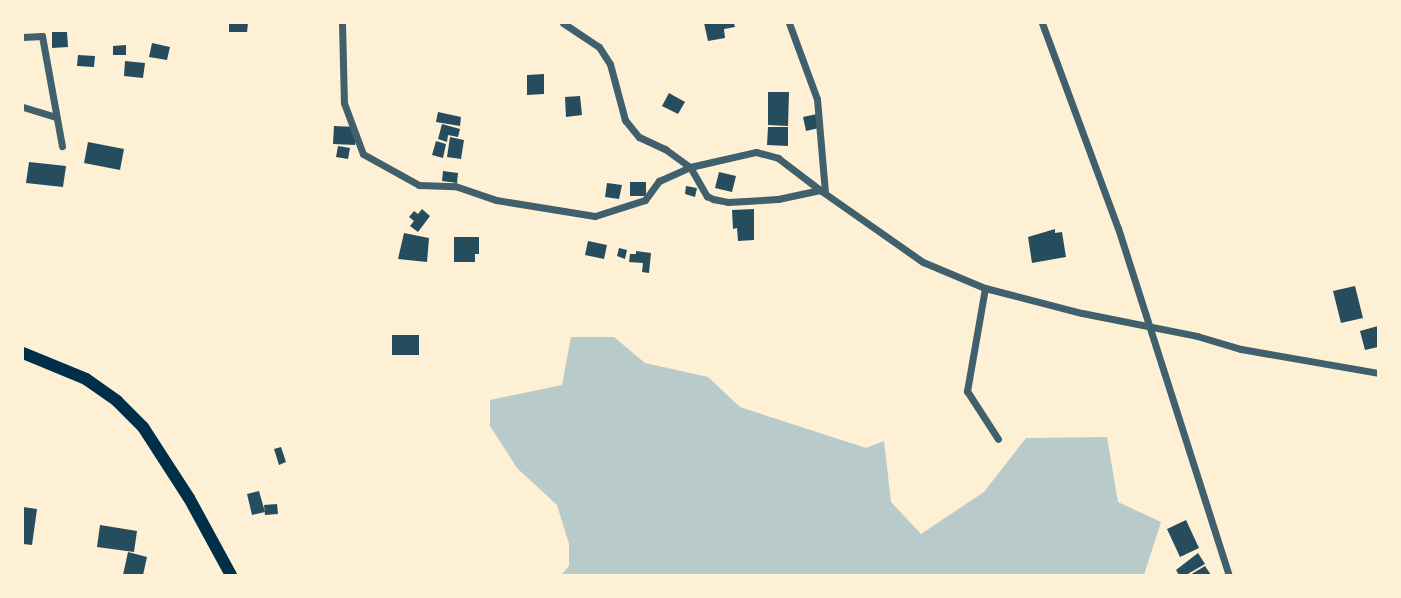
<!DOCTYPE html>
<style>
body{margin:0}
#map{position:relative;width:1401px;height:598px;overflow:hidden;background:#fdf0d5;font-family:"Public Sans",sans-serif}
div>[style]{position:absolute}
.green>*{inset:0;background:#b9caca}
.building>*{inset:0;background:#264d5e}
.minor>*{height:7px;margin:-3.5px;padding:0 3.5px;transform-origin:3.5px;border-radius:3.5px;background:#3f606c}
.trunk>*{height:12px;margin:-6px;padding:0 6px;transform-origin:6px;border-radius:6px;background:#003049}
span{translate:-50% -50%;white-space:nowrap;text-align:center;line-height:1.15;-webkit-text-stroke:5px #fdf0d5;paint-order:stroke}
.frame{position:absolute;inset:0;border:24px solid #fdf0d5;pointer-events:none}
</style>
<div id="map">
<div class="green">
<i style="clip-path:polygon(571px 337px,614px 337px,645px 363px,708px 377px,740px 407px,866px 448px,884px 441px,891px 502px,921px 534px,984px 492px,1026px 438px,1107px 437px,1118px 502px,1161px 522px,1144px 575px,561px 575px,569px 566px,569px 544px,557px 505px,517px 468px,490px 426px,490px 400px,562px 385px)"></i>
</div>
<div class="building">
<i style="clip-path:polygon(229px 23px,248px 23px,247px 32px,229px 32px)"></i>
<i style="clip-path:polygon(704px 23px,734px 23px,735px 27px,724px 29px,725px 38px,708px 41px)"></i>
<i style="clip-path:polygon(52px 32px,67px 32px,68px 47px,52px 48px)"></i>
<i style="clip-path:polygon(152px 43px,170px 47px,167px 60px,149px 57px)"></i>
<i style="clip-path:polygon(126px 45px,126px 55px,113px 55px,113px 46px)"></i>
<i style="clip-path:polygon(78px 55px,95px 56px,94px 67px,77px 66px)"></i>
<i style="clip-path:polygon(125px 61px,145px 63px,143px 78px,124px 76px)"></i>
<i style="clip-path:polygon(544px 74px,544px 94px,527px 95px,527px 75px)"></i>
<i style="clip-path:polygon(768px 92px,789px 92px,788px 126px,768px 125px)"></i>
<i style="clip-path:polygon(669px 93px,685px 102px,678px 114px,662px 106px)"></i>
<i style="clip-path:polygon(580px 96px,582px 115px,566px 117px,565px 97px)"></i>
<i style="clip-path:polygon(438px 112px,461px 117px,460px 126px,436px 122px)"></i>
<i style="clip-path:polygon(817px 114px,819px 128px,806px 131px,803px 117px)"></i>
<i style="clip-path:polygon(442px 124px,460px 129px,458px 137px,448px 135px,447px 142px,438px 139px)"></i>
<i style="clip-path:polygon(334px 126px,356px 127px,355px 145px,333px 144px)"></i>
<i style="clip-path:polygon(768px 127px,788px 127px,788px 146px,767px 145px)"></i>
<i style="clip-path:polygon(450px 137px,464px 140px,461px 159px,447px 157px)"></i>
<i style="clip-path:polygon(436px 141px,446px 144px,443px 158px,432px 155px)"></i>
<i style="clip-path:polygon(88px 142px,124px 149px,120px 170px,84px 163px)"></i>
<i style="clip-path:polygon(338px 146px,350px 148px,348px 159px,336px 157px)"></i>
<i style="clip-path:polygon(29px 162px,66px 166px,63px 187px,26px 183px)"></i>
<i style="clip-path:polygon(443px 171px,458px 173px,457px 183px,442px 181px)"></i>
<i style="clip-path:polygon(719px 172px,736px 176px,732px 192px,715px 188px)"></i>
<i style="clip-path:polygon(630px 182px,646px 182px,646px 196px,630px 196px)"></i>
<i style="clip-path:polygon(607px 183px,622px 185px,619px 199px,605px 197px)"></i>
<i style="clip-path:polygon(686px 186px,697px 188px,695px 197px,685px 194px)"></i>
<i style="clip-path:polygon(422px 209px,430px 216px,418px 232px,410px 226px,414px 221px,409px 217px,414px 211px,418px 214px)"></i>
<i style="clip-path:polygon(754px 209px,754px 240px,738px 241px,737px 228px,733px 229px,732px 210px)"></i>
<i style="clip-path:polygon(1055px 229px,1055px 233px,1062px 232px,1066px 257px,1032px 263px,1028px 237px)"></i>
<i style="clip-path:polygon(404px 233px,429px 238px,427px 262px,398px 259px)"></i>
<i style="clip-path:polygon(454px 237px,479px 237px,479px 254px,475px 254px,475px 262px,454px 262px)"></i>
<i style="clip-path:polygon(588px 241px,607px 245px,604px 259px,585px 255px)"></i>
<i style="clip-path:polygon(619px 248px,627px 250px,625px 259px,617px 256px)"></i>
<i style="clip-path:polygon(636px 251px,651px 253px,649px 273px,642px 272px,643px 263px,629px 262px,630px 254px,636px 254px)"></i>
<i style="clip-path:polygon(1355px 286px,1363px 318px,1341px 323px,1333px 291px)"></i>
<i style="clip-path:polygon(1378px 326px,1378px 347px,1365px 350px,1360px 331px)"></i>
<i style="clip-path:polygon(392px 335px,419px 335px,419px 355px,392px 355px)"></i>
<i style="clip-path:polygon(281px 447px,286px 462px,279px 465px,274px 449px)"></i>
<i style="clip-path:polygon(259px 491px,265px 512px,252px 515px,247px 494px)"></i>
<i style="clip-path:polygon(277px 504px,278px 514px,265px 515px,264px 505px)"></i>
<i style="clip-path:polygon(23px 507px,37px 509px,32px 545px,23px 544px)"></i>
<i style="clip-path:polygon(1186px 520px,1199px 548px,1180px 557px,1167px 529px)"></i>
<i style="clip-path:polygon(100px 525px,137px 531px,134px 552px,97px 547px)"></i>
<i style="clip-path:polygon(128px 552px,147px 557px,143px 575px,123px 575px)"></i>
<i style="clip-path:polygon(1198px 553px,1205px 564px,1186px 575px,1179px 575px,1176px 570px)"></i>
<i style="clip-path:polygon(1205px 566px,1211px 575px,1190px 575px)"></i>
</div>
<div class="minor">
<i style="left:342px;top:23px;width:80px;rotate:88.6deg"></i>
<i style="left:344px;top:103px;width:54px;rotate:69.6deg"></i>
<i style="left:363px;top:154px;width:64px;rotate:29deg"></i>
<i style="left:419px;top:185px;width:36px;rotate:2deg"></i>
<i style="left:455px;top:186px;width:43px;rotate:18.9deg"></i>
<i style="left:496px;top:200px;width:100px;rotate:9.2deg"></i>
<i style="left:595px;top:216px;width:52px;rotate:-17.7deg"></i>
<i style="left:645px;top:200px;width:24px;rotate:-54deg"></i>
<i style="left:659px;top:181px;width:34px;rotate:-24deg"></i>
<i style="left:690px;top:167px;width:68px;rotate:-12.8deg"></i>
<i style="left:756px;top:152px;width:23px;rotate:15deg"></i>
<i style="left:778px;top:158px;width:53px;rotate:37.3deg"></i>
<i style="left:563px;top:23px;width:43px;rotate:33.7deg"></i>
<i style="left:599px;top:47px;width:20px;rotate:57deg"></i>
<i style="left:610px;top:64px;width:58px;rotate:75deg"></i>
<i style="left:625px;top:120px;width:22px;rotate:51deg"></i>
<i style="left:639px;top:137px;width:29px;rotate:25deg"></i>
<i style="left:665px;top:149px;width:31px;rotate:36deg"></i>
<i style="left:690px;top:167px;width:34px;rotate:60deg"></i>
<i style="left:707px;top:196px;width:7px;rotate:27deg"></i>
<i style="left:713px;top:199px;width:15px;rotate:11deg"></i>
<i style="left:728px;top:202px;width:50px;rotate:-3.4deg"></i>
<i style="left:778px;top:199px;width:43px;rotate:-12.1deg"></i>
<i style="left:820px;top:190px;width:126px;rotate:35deg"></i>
<i style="left:923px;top:262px;width:67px;rotate:22.8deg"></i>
<i style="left:985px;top:288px;width:100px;rotate:14.5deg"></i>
<i style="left:1082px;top:313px;width:117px;rotate:11.3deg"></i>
<i style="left:1197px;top:336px;width:46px;rotate:16.5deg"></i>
<i style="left:1241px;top:349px;width:139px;rotate:9.9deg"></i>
<i style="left:789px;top:23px;width:81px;rotate:69.8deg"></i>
<i style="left:817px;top:99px;width:93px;rotate:85.1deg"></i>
<i style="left:1042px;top:23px;width:219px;rotate:69.7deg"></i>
<i style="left:1118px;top:228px;width:364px;rotate:72.3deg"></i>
<i style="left:23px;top:37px;width:19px;rotate:-3deg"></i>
<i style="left:42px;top:36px;width:112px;rotate:79.7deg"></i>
<i style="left:23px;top:107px;width:34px;rotate:17deg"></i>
<i style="left:985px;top:288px;width:105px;rotate:99.9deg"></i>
<i style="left:967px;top:391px;width:57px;rotate:57.1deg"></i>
</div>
<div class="trunk">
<i style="left:23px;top:353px;width:68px;rotate:22.4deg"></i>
<i style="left:86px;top:379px;width:38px;rotate:35deg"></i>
<i style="left:117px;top:401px;width:37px;rotate:45deg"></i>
<i style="left:143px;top:427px;width:85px;rotate:57.1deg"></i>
<i style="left:189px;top:498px;width:88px;rotate:61.4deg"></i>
</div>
<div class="frame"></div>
</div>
